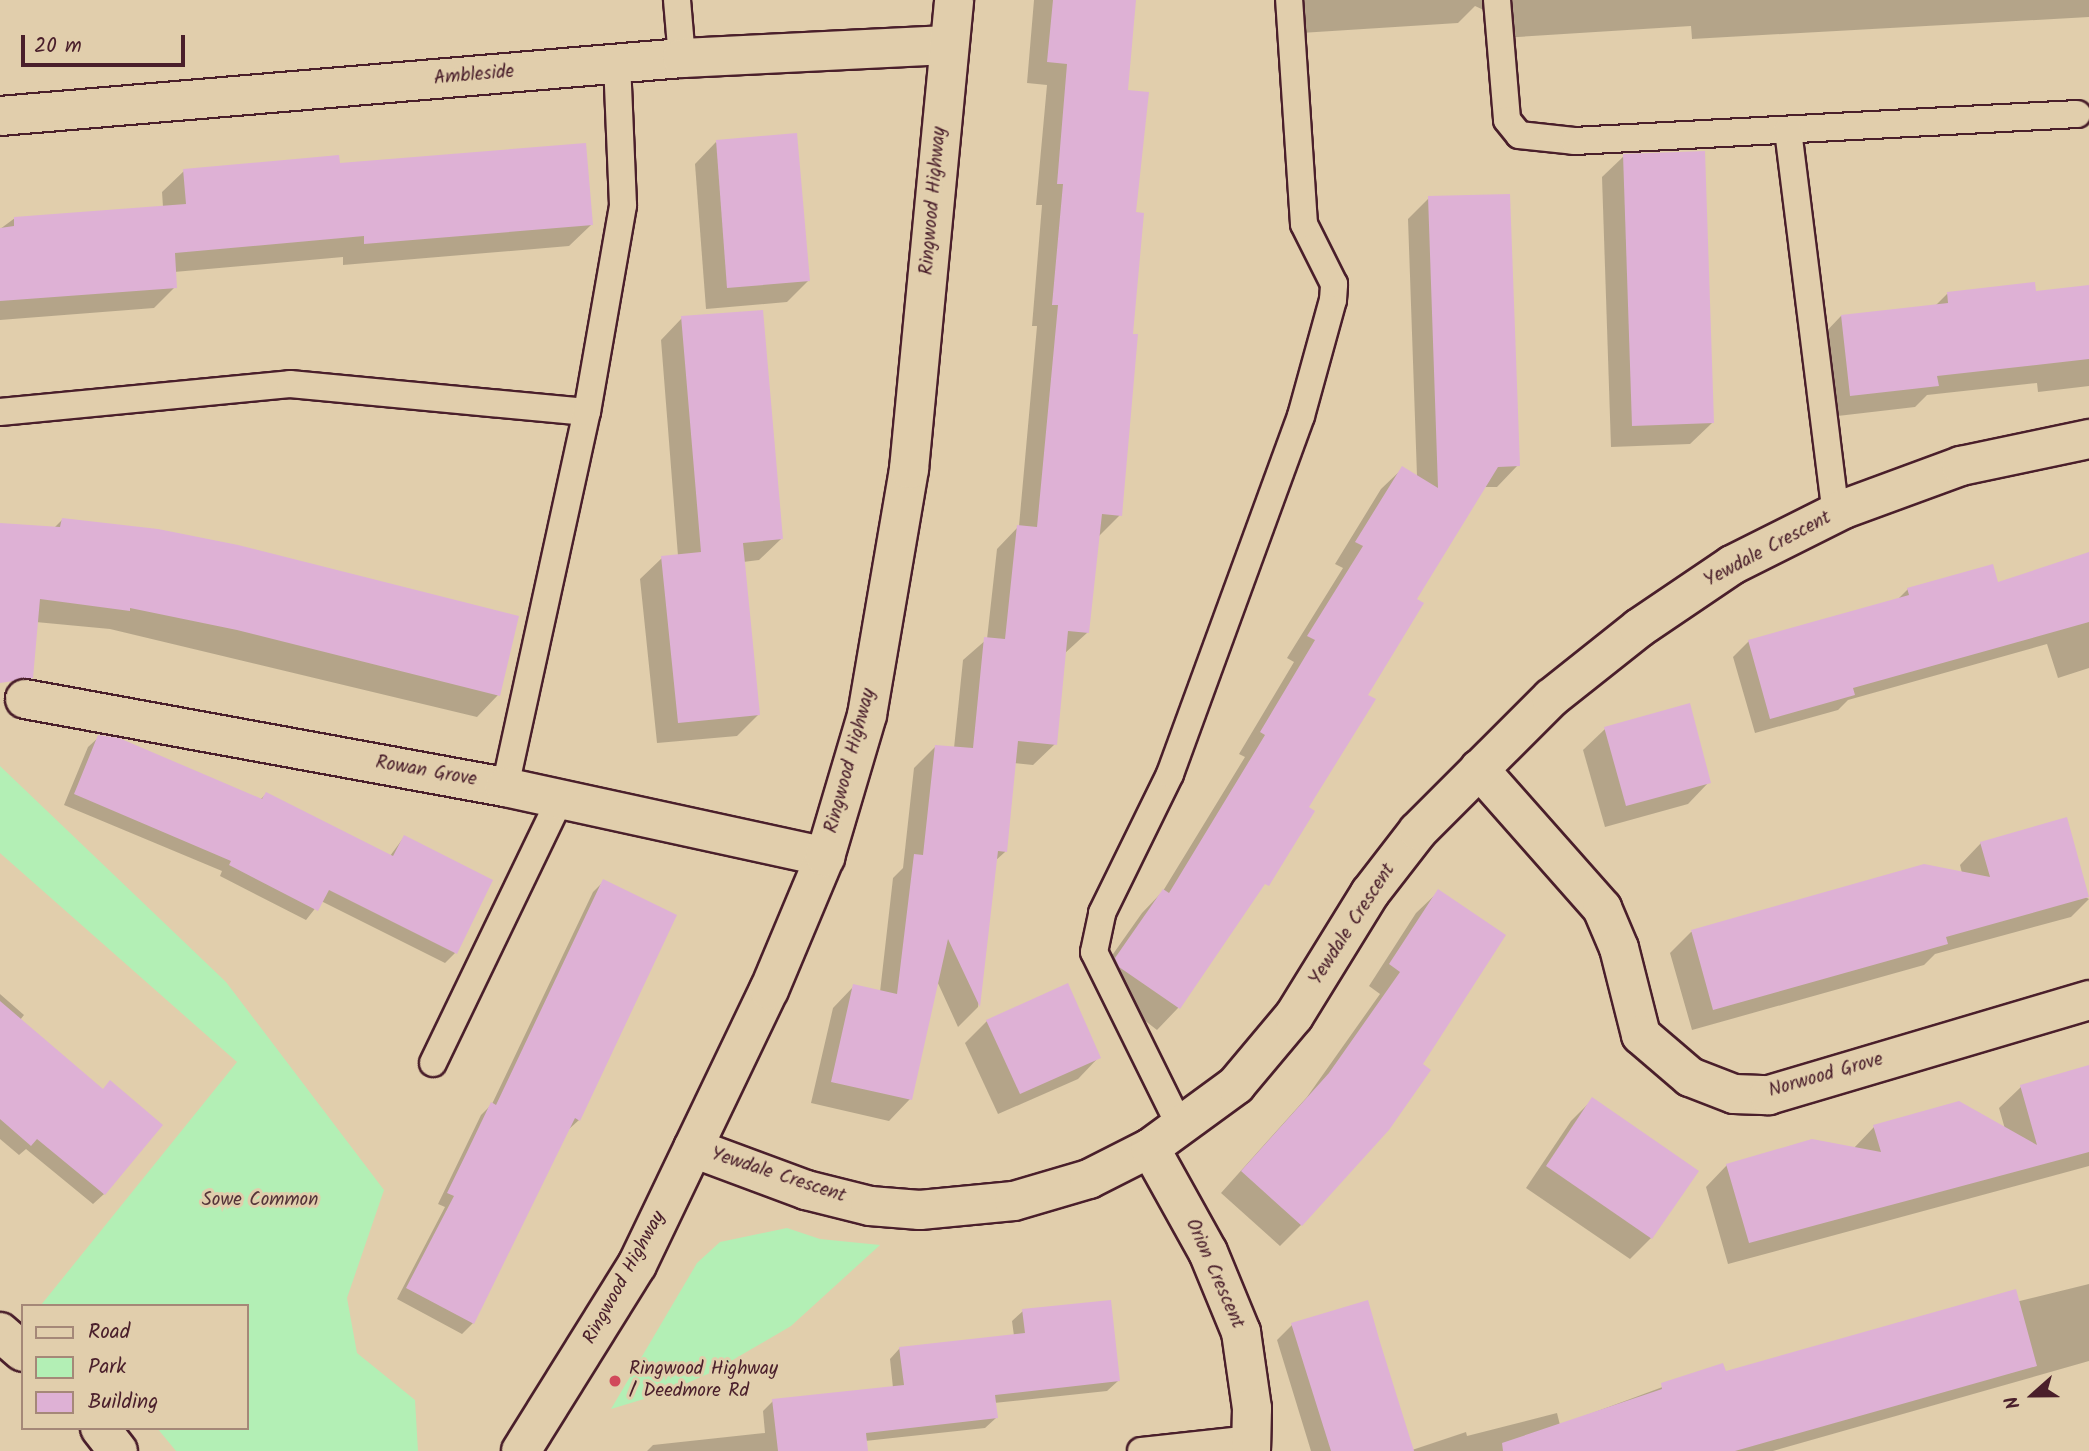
<!DOCTYPE html>
<style>
body{margin:0}
#map{position:relative;width:2089px;height:1451px;overflow:hidden;background:#e1ceac;font-family:Kalam,sans-serif}
div>[style]{position:absolute}
.green>*{inset:0;background:#b3efb5}
.shadow>*{inset:0;background:#0003}
.building>*{inset:0;background:#deb1d5}
.roads{filter:drop-shadow(2px 0 #4a1f2b) drop-shadow(-2px 0 #4a1f2b) drop-shadow(0 2px #4a1f2b) drop-shadow(0 -2px #4a1f2b)}
.service>*{height:26px;margin:-13px;padding:0 13px;transform-origin:13px;border-radius:13px;background:#e1ceac}
.minor>*{height:38px;margin:-19px;padding:0 19px;transform-origin:19px;border-radius:19px;background:#e1ceac}
.tertiary>*{height:38px;margin:-19px;padding:0 19px;transform-origin:19px;border-radius:19px;background:#e1ceac}
.dots>*{width:19px;height:19px;translate:-50% -50%;box-sizing:border-box;border:4px solid #e1ceac;border-radius:50%}
span{translate:-50% -50%;white-space:nowrap;text-align:center;line-height:1.15;-webkit-text-stroke:6px #e1ceac;paint-order:stroke}
.street-label{font-size:19px;color:#4a1f2b}
.park-label{font-size:19px;color:#543439}
.poi-label{font-size:19px;color:#4a1f2b}
.left{translate:0 -50%;text-align:left}
.legend{position:absolute;left:21px;top:1304px;width:228px;height:126px;box-sizing:border-box;background:#e1ceac;border:2px solid #a58878;margin:0;padding:9px 12px;list-style:none;font-size:21px;color:#4a1f2b}
.legend li{display:flex;align-items:center;gap:14px;height:35px}
.legend b{width:35px;border:2px solid #a58878}
.north{position:absolute;left:1998px;top:1360px;width:70px;height:70px;-webkit-text-stroke:5px #e1ceac;paint-order:stroke;rotate:249deg;font-size:19px;font-weight:700;line-height:28px;text-align:center;color:#4a1f2b}
.north::after{content:'';display:block;margin:auto;width:24px;height:32px;background:#4a1f2b;clip-path:polygon(50% 0,100% 100%,50% 72%,0 100%)}
.scale{position:absolute;left:21px;top:35px;width:164px;height:32px;box-sizing:border-box;border:4px solid #4a1f2b;border-top:0;padding-left:9px;font-size:21px;line-height:24px;white-space:nowrap;color:#4a1f2b;-webkit-text-stroke:5px #e1ceac;paint-order:stroke}
</style>
<div id="map">
<div class="green">
<i style="clip-path:polygon(0 766px,226px 982px,384px 1190px,347px 1298px,357px 1353px,415px 1400px,418px 1451px,176px 1451px,157px 1428px,247px 1428px,247px 1306px,41px 1305px,237px 1062px,0 853px)"></i>
<i style="clip-path:polygon(787px 1228px,820px 1239px,880px 1245px,791px 1326px,712px 1372px,667px 1392px,611px 1409px,697px 1263px,720px 1242px)"></i>
</div>
<div class="shadow">
<i style="clip-path:polygon(1034px 0,1134px 0,1126px 91px,1134px 214px,1131px 336px,1120px 515px,1098px 537px,1088px 632px,1064px 654px,1055px 744px,1033px 765px,1014px 763px,1005px 852px,995px 861px,978px 1007px,958px 1027px,937px 981px,910px 1099px,889px 1121px,811px 1103px,833px 1008px,854px 986px,880px 992px,893px 878px,903px 868px,914px 768px,936px 746px,954px 748px,963px 660px,987px 639px,997px 549px,1019px 526px,1037px 326px,1032px 326px,1042px 205px,1036px 205px,1047px 85px,1027px 83px)"></i>
<i style="clip-path:polygon(1281px 0,2089px 0,2089px 17px,1692px 39px,1691px 26px,1502px 38px,1488px 12px,1475px 6px,1458px 23px,1285px 34px)"></i>
<i style="clip-path:polygon(716px 142px,808px 281px,787px 302px,706px 309px,695px 164px)"></i>
<i style="clip-path:polygon(1624px 156px,1712px 423px,1690px 444px,1611px 447px,1602px 177px)"></i>
<i style="clip-path:polygon(338px 165px,591px 225px,569px 246px,343px 265px,343px 257px,174px 272px,175px 287px,154px 308px,0 320px,0 229px,15px 218px,163px 207px,162px 192px,184px 171px)"></i>
<i style="clip-path:polygon(1429px 198px,1518px 465px,1497px 487px,1484px 487px,1415px 600px,1307px 807px,1313px 811px,1178px 1008px,1157px 1030px,1094px 981px,1142px 913px,1163px 891px,1245px 757px,1239px 754px,1294px 662px,1287px 658px,1343px 568px,1335px 564px,1381px 489px,1403px 468px,1417px 476px,1408px 219px)"></i>
<i style="clip-path:polygon(2089px 287px,2089px 386px,2038px 392px,2037px 383px,1927px 395px,1915px 407px,1829px 417px,1820px 338px,1841px 316px,1935px 306px,1947px 294px,2034px 293px)"></i>
<i style="clip-path:polygon(682px 318px,781px 539px,759px 560px,743px 562px,758px 715px,737px 736px,657px 743px,640px 579px,662px 558px,678px 556px,661px 340px)"></i>
<i style="clip-path:polygon(62px 520px,498px 695px,477px 717px,110px 629px,25px 621px,0 629px,0 524px,54px 528px)"></i>
<i style="clip-path:polygon(2089px 555px,2089px 668px,2058px 678px,2047px 644px,1848px 700px,1838px 710px,1755px 733px,1733px 657px,1749px 641px,1897px 600px,1908px 589px,1997px 584px)"></i>
<i style="clip-path:polygon(1605px 729px,1709px 782px,1688px 804px,1605px 827px,1583px 750px)"></i>
<i style="clip-path:polygon(99px 737px,260px 800px,266px 794px,390px 856px,404px 837px,455px 953px,445px 963px,321px 901px,306px 920px,220px 876px,222px 871px,64px 805px,88px 747px)"></i>
<i style="clip-path:polygon(1981px 843px,2089px 899px,2071px 917px,1935px 954px,1924px 965px,1692px 1030px,1670px 953px,1691px 932px,1924px 866px,1962px 873px,1960px 865px)"></i>
<i style="clip-path:polygon(604px 881px,579px 1120px,568px 1130px,473px 1323px,462px 1334px,397px 1299px,445px 1207px,438px 1204px,481px 1115px,492px 1104px,593px 892px)"></i>
<i style="clip-path:polygon(1438px 892px,1301px 1225px,1280px 1246px,1221px 1193px,1307px 1097px,1380px 994px,1369px 986px,1416px 913px)"></i>
<i style="clip-path:polygon(0 994px,24px 1015px,20px 1020px,104px 1194px,93px 1204px,26px 1149px,19px 1155px,0 1139px)"></i>
<i style="clip-path:polygon(987px 1021px,1099px 1057px,1078px 1079px,998px 1114px,965px 1043px)"></i>
<i style="clip-path:polygon(2089px 1067px,2089px 1166px,1728px 1264px,1706px 1187px,1727px 1165px,1853px 1149px,1874px 1127px,2005px 1129px,1999px 1108px,2021px 1087px)"></i>
<i style="clip-path:polygon(1592px 1100px,1651px 1238px,1630px 1259px,1526px 1188px,1571px 1121px)"></i>
<i style="clip-path:polygon(2089px 1284px,2089px 1361px,1773px 1451px,1311px 1451px,1277px 1340px,1292px 1325px,1412px 1450px,1466px 1432px,1467px 1436px,1557px 1413px,1560px 1425px,1722px 1365px,1725px 1373px)"></i>
<i style="clip-path:polygon(1023px 1311px,1118px 1381px,1107px 1391px,994px 1403px,996px 1418px,985px 1428px,865px 1441px,866px 1451px,647px 1451px,653px 1445px,765px 1433px,763px 1411px,773px 1401px,893px 1388px,890px 1359px,900px 1348px,1014px 1336px,1012px 1321px)"></i>
</div>
<div class="building">
<i style="clip-path:polygon(1053px 0,1136px 0,1128px 90px,1149px 92px,1136px 212px,1144px 213px,1133px 334px,1138px 334px,1122px 516px,1102px 514px,1089px 633px,1068px 631px,1057px 745px,1018px 741px,1007px 852px,998px 851px,980px 1007px,948px 939px,912px 1100px,831px 1082px,853px 984px,897px 994px,914px 854px,923px 855px,935px 745px,973px 748px,984px 637px,1005px 639px,1017px 525px,1037px 527px,1058px 305px,1052px 305px,1063px 184px,1057px 184px,1067px 64px,1047px 62px)"></i>
<i style="clip-path:polygon(797px 133px,810px 281px,727px 288px,716px 140px)"></i>
<i style="clip-path:polygon(586px 143px,593px 225px,364px 244px,364px 236px,175px 253px,177px 288px,0 301px,0 228px,14px 226px,14px 217px,186px 204px,183px 169px,339px 155px,340px 163px)"></i>
<i style="clip-path:polygon(1705px 151px,1714px 423px,1632px 426px,1623px 154px)"></i>
<i style="clip-path:polygon(1510px 194px,1520px 466px,1498px 467px,1417px 599px,1424px 603px,1368px 695px,1376px 699px,1309px 807px,1315px 811px,1269px 886px,1265px 884px,1180px 1009px,1119px 967px,1115px 958px,1163px 889px,1169px 893px,1265px 735px,1260px 732px,1315px 640px,1307px 636px,1363px 546px,1355px 542px,1402px 466px,1438px 488px,1428px 196px)"></i>
<i style="clip-path:polygon(2035px 282px,2036px 291px,2089px 285px,2089px 359px,1937px 376px,1939px 386px,1850px 396px,1841px 315px,1948px 303px,1947px 292px)"></i>
<i style="clip-path:polygon(763px 310px,783px 539px,743px 543px,760px 715px,678px 723px,661px 556px,701px 552px,681px 316px)"></i>
<i style="clip-path:polygon(62px 518px,158px 529px,238px 545px,519px 616px,500px 696px,237px 630px,130px 608px,130px 611px,40px 599px,33px 678px,0 683px,0 523px,60px 527px)"></i>
<i style="clip-path:polygon(2089px 552px,2089px 622px,1853px 688px,1855px 695px,1770px 719px,1748px 640px,1909px 595px,1907px 588px,1993px 564px,1998px 582px)"></i>
<i style="clip-path:polygon(1690px 703px,1711px 783px,1626px 806px,1604px 727px)"></i>
<i style="clip-path:polygon(98px 735px,119px 738px,262px 799px,266px 792px,393px 856px,404px 835px,493px 880px,457px 954px,329px 890px,318px 911px,229px 865px,231px 861px,74px 794px)"></i>
<i style="clip-path:polygon(2067px 817px,2089px 897px,1946px 937px,1948px 944px,1713px 1010px,1691px 930px,1924px 864px,1990px 877px,1980px 842px)"></i>
<i style="clip-path:polygon(603px 879px,677px 915px,580px 1121px,575px 1118px,474px 1324px,406px 1288px,454px 1196px,447px 1193px,468px 1150px,491px 1102px,496px 1105px)"></i>
<i style="clip-path:polygon(1438px 889px,1506px 935px,1423px 1064px,1431px 1070px,1389px 1130px,1302px 1226px,1241px 1171px,1329px 1073px,1400px 972px,1389px 964px)"></i>
<i style="clip-path:polygon(1068px 983px,1101px 1058px,1020px 1094px,986px 1020px)"></i>
<i style="clip-path:polygon(0 1001px,103px 1089px,110px 1080px,163px 1125px,105px 1195px,37px 1139px,31px 1146px,0 1119px)"></i>
<i style="clip-path:polygon(2089px 1065px,2089px 1152px,1749px 1243px,1726px 1164px,1812px 1139px,1881px 1152px,1873px 1125px,1959px 1101px,2037px 1145px,2020px 1085px)"></i>
<i style="clip-path:polygon(1592px 1097px,1699px 1171px,1652px 1239px,1546px 1166px)"></i>
<i style="clip-path:polygon(2016px 1289px,2037px 1366px,1735px 1451px,1503px 1451px,1502px 1443px,1662px 1389px,1661px 1383px,1723px 1363px,1726px 1371px)"></i>
<i style="clip-path:polygon(1111px 1300px,1120px 1381px,995px 1395px,998px 1418px,866px 1433px,868px 1451px,778px 1451px,772px 1399px,904px 1385px,899px 1347px,1025px 1333px,1022px 1309px)"></i>
<i style="clip-path:polygon(1368px 1300px,1380px 1342px,1414px 1451px,1331px 1451px,1304px 1365px,1291px 1323px)"></i>
</div>
<div class="roads">
<div class="service">
<i style="left:677px;top:0;width:58px;rotate:85.1deg"></i>
<i style="left:1497px;top:0;width:120px;rotate:85.2deg"></i>
<i style="left:1507px;top:120px;width:19px;rotate:51deg"></i>
<i style="left:1519px;top:135px;width:55px;rotate:6.2deg"></i>
<i style="left:1574px;top:141px;width:504px;rotate:-3.07deg"></i>
<i style="left:1788px;top:130px;width:386px;rotate:82.9deg"></i>
<i style="left:0;top:412px;width:291px;rotate:-5.5deg"></i>
<i style="left:290px;top:384px;width:298px;rotate:5.4deg"></i>
<i style="left:505px;top:787px;width:384px;rotate:-77.7deg"></i>
<i style="left:587px;top:412px;width:210px;rotate:-80.1deg"></i>
<i style="left:623px;top:205px;width:141px;rotate:-92.4deg"></i>
<i style="left:433px;top:1063px;width:291px;rotate:-64.3deg"></i>
<i style="left:1180px;top:1126px;width:194px;rotate:-116.3deg"></i>
<i style="left:1094px;top:952px;width:40px;rotate:-78deg"></i>
<i style="left:1102px;top:913px;width:155px;rotate:-63.9deg"></i>
<i style="left:1170px;top:774px;width:381px;rotate:-69.9deg"></i>
<i style="left:1301px;top:416px;width:120px;rotate:-74.6deg"></i>
<i style="left:1333px;top:300px;width:16px;rotate:-86deg"></i>
<i style="left:1334px;top:284px;width:67px;rotate:-116.6deg"></i>
<i style="left:1304px;top:224px;width:225px;rotate:-93.8deg"></i>
<i style="left:1141px;top:1451px;width:112px;rotate:-6.2deg"></i>
</div>
<div class="minor">
<i style="left:0;top:116px;width:684px;rotate:-4.86deg"></i>
<i style="left:682px;top:58px;width:267px;rotate:-2.8deg"></i>
<i style="left:25px;top:699px;width:488px;rotate:10.4deg"></i>
<i style="left:505px;top:787px;width:328px;rotate:12.3deg"></i>
<i style="left:1479px;top:769px;width:186px;rotate:48.5deg"></i>
<i style="left:1602px;top:908px;width:43px;rotate:67deg"></i>
<i style="left:1619px;top:948px;width:90px;rotate:75.8deg"></i>
<i style="left:1641px;top:1035px;width:65px;rotate:40.6deg"></i>
<i style="left:1690px;top:1077px;width:47px;rotate:21.1deg"></i>
<i style="left:1734px;top:1094px;width:35px;rotate:2deg"></i>
<i style="left:1769px;top:1095px;width:334px;rotate:-16.5deg"></i>
<i style="left:693px;top:1148px;width:121px;rotate:20.4deg"></i>
<i style="left:806px;top:1190px;width:66px;rotate:14deg"></i>
<i style="left:870px;top:1206px;width:50px;rotate:4.6deg"></i>
<i style="left:920px;top:1210px;width:94px;rotate:-5.5deg"></i>
<i style="left:1014px;top:1201px;width:78px;rotate:-16.3deg"></i>
<i style="left:1089px;top:1179px;width:68px;rotate:-26.9deg"></i>
<i style="left:1150px;top:1148px;width:107px;rotate:-36.2deg"></i>
<i style="left:1236px;top:1085px;width:90px;rotate:-50deg"></i>
<i style="left:1294px;top:1016px;width:145px;rotate:-58.3deg"></i>
<i style="left:1370px;top:893px;width:78px;rotate:-52.3deg"></i>
<i style="left:1418px;top:831px;width:188px;rotate:-45deg"></i>
<i style="left:1551px;top:698px;width:112px;rotate:-38.5deg"></i>
<i style="left:1639px;top:628px;width:112px;rotate:-34.1deg"></i>
<i style="left:1732px;top:565px;width:125px;rotate:-26.6deg"></i>
<i style="left:1844px;top:509px;width:125px;rotate:-20.2deg"></i>
<i style="left:1961px;top:466px;width:131px;rotate:-11.9deg"></i>
<i style="left:1150px;top:1148px;width:119px;rotate:60.9deg"></i>
<i style="left:1208px;top:1252px;width:87px;rotate:67.6deg"></i>
<i style="left:1241px;top:1332px;width:77px;rotate:81.8deg"></i>
<i style="left:1252px;top:1408px;width:43px;rotate:91.3deg"></i>
</div>
<div class="tertiary">
<i style="left:0;top:1332px;width:30px;rotate:41deg"></i>
<i style="left:100px;top:1428px;width:29px;rotate:52deg"></i>
<i style="left:521px;top:1451px;width:219px;rotate:-58.1deg"></i>
<i style="left:637px;top:1265px;width:305px;rotate:-64.4deg"></i>
<i style="left:769px;top:990px;width:144px;rotate:-67.2deg"></i>
<i style="left:825px;top:857px;width:148px;rotate:-73.5deg"></i>
<i style="left:867px;top:715px;width:250px;rotate:-80.3deg"></i>
<i style="left:909px;top:469px;width:471px;rotate:-84.5deg"></i>
</div>
</div>
<div class="dots">
<i style="left:615px;top:1381px;background:#d1495b"></i>
</div>
<div class="street-label">
<span style="left:474px;top:76px;rotate:-5deg">Ambleside</span>
<span style="left:934px;top:201px;rotate:-85deg">Ringwood Highway</span>
<span style="left:1768px;top:550px;rotate:-28deg">Yewdale Crescent</span>
<span style="left:851px;top:761px;rotate:-75deg">Ringwood Highway</span>
<span style="left:426px;top:772px;rotate:10deg">Rowan Grove</span>
<span style="left:1353px;top:925px;rotate:-57deg">Yewdale Crescent</span>
<span style="left:1826px;top:1076px;rotate:-16deg">Norwood Grove</span>
<span style="left:778px;top:1176px;rotate:18deg">Yewdale Crescent</span>
<span style="left:1214px;top:1274px;rotate:66deg">Orion Crescent</span>
<span style="left:625px;top:1278px;rotate:-61deg">Ringwood Highway</span>
</div>
<div class="park-label">
<span style="left:260px;top:1201px">Sowe Common</span>
</div>
<div class="poi-label">
<span class="left" style="left:629px;top:1381px">Ringwood Highway<br>/ Deedmore Rd</span>
</div>
<ul class="legend">
<li><b style="height:9px;background:#e1ceac"></b>Road</li>
<li><b style="height:19px;background:#b3efb5"></b>Park</li>
<li><b style="height:19px;background:#deb1d5"></b>Building</li>
</ul>
<div class="north">N</div>
<div class="scale">20 m</div>
</div>
